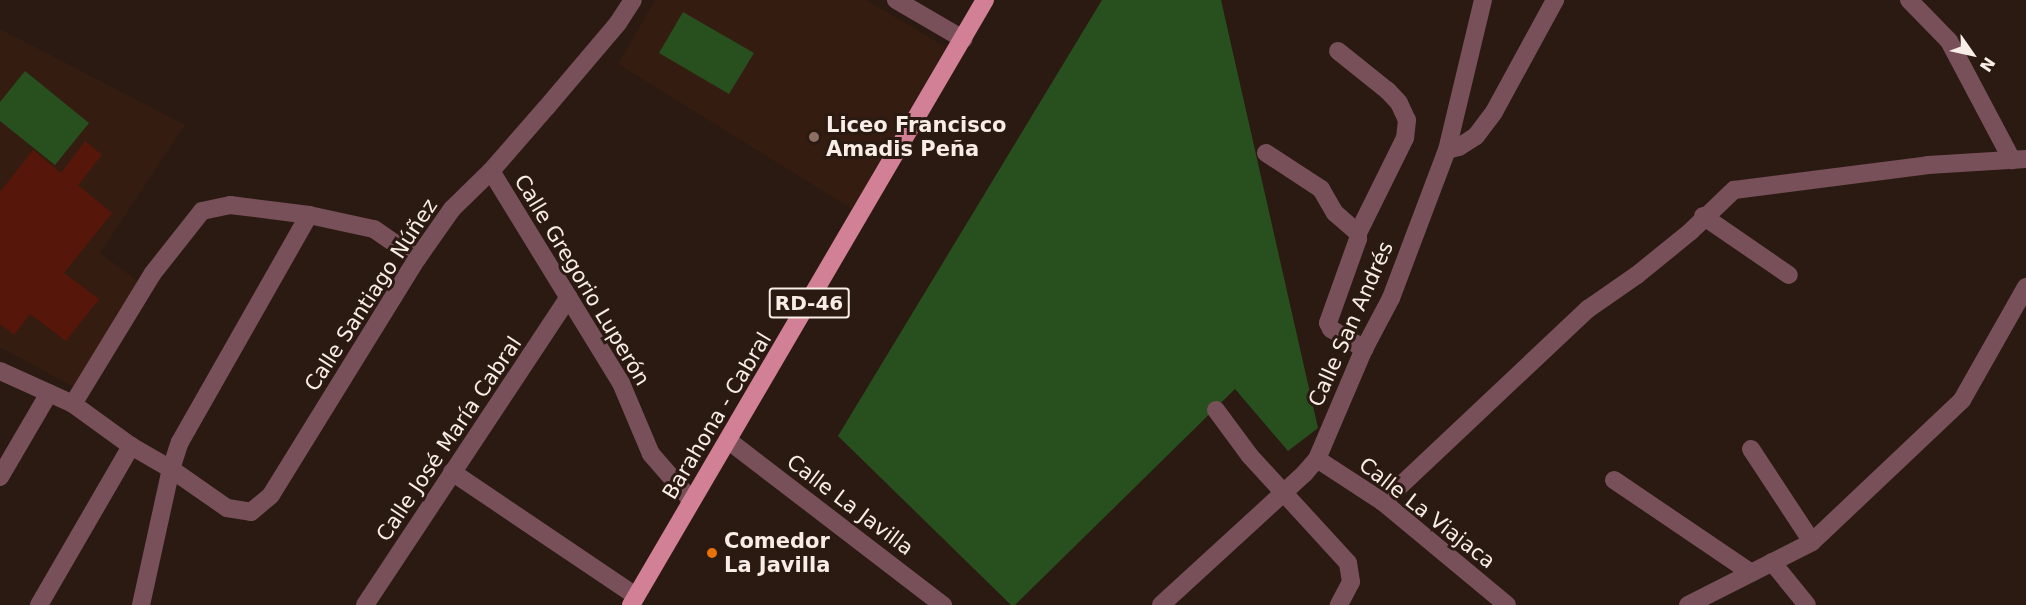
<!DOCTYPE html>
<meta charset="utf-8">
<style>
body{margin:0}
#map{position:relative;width:2026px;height:605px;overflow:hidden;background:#2b1a11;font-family:"DejaVu Sans",sans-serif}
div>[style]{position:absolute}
.built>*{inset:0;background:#341d10}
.green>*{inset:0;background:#284f1e}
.building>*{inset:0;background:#57160a}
.minor>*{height:18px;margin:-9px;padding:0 9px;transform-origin:9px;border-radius:9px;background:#78505a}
.major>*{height:18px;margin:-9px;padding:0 9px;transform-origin:9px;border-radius:9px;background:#d28096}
.dots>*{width:16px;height:16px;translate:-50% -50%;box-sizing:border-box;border:3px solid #2b1a11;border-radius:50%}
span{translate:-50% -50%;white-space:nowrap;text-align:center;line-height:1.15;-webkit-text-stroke:6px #2b1a11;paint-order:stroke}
.shield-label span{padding:2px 4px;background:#2b1a11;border:2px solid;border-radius:4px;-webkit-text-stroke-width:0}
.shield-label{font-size:20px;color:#f9ede7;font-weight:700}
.poi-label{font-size:21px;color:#f9ede7;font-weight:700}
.left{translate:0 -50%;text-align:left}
.street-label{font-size:21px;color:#f9ede7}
.north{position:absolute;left:1942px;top:24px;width:60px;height:60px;-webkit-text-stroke:4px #2b1a11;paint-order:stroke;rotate:124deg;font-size:16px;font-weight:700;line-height:24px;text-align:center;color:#f9ede7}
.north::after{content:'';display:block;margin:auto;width:21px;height:27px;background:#f9ede7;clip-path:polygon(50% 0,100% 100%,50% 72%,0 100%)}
</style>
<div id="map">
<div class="built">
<i style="clip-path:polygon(655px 0,866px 0,946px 47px,852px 209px,618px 64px)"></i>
<i style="clip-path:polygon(0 29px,185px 125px,100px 253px,140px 283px,74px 387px,0 347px)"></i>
</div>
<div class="green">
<i style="clip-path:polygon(1102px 0,1221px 0,1318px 428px,1288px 451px,1235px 389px,1015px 605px,1011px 605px,838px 436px)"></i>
<i style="clip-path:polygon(683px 12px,754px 53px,729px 94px,659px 53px)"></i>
<i style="clip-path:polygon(25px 71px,89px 123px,55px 165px,0 121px,0 102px)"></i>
</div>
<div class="building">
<i style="clip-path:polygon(85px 141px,102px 155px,78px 185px,112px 213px,64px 273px,99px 299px,66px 341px,30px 314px,14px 335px,0 324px,0 192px,33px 150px,61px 173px)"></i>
</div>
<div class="minor">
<i style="left:896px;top:0;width:78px;rotate:30.2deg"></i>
<i style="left:1909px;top:0;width:57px;rotate:45.7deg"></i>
<i style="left:1949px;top:41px;width:135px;rotate:62.1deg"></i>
<i style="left:1338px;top:51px;width:64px;rotate:38.7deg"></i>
<i style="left:1388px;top:91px;width:16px;rotate:47deg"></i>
<i style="left:1399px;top:103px;width:19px;rotate:65deg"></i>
<i style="left:1407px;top:120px;width:18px;rotate:96deg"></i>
<i style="left:1405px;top:138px;width:106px;rotate:116.3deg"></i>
<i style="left:1447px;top:150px;width:12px;rotate:-14deg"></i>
<i style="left:1459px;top:147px;width:20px;rotate:-33deg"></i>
<i style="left:1476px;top:136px;width:30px;rotate:-53deg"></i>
<i style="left:1494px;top:112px;width:128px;rotate:-61.4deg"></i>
<i style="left:1266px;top:153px;width:66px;rotate:33.2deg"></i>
<i style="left:1321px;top:189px;width:28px;rotate:60deg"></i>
<i style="left:1335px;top:213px;width:30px;rotate:41deg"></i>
<i style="left:1358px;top:233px;width:6px;rotate:90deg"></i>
<i style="left:1358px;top:239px;width:89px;rotate:109.7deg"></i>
<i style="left:1328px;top:323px;width:7px;rotate:63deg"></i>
<i style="left:1331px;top:329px;width:39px;rotate:31deg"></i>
<i style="left:491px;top:171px;width:249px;rotate:58.5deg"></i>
<i style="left:621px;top:383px;width:77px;rotate:67.1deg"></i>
<i style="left:651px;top:454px;width:62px;rotate:48.9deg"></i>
<i style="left:1703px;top:216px;width:104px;rotate:34.5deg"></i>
<i style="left:0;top:371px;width:80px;rotate:24.3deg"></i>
<i style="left:73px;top:404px;width:72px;rotate:35.9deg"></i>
<i style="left:131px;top:446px;width:46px;rotate:29.9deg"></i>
<i style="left:171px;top:469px;width:68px;rotate:34.9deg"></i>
<i style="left:227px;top:508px;width:24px;rotate:9deg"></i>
<i style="left:251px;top:512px;width:26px;rotate:-40deg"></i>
<i style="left:271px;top:495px;width:278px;rotate:-58.3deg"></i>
<i style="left:417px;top:259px;width:61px;rotate:-55deg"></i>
<i style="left:452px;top:209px;width:54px;rotate:-44.3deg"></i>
<i style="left:491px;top:171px;width:84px;rotate:-48.9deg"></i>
<i style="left:546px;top:108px;width:111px;rotate:-49.7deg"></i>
<i style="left:618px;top:23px;width:27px;rotate:-57deg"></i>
<i style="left:73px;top:404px;width:153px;rotate:-58.6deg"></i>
<i style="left:153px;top:273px;width:79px;rotate:-51.7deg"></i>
<i style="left:202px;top:211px;width:29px;rotate:-12deg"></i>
<i style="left:230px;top:205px;width:80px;rotate:7.2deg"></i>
<i style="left:309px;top:215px;width:66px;rotate:12.2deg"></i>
<i style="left:374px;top:229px;width:52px;rotate:34.9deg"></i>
<i style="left:1216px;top:410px;width:57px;rotate:53.5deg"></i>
<i style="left:1250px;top:456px;width:145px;rotate:47.5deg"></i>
<i style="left:1348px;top:563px;width:19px;rotate:81deg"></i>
<i style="left:1351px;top:582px;width:26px;rotate:118deg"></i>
<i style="left:729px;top:441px;width:270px;rotate:37.5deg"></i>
<i style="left:1751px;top:449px;width:111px;rotate:56.7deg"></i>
<i style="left:1317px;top:459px;width:79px;rotate:33.1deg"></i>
<i style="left:1383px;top:502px;width:161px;rotate:39.7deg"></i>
<i style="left:452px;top:472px;width:222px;rotate:34deg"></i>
<i style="left:0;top:477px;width:97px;rotate:-59.7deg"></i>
<i style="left:1614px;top:480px;width:164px;rotate:34.1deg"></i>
<i style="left:1383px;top:502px;width:282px;rotate:-43.3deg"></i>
<i style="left:1588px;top:309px;width:60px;rotate:-34.8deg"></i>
<i style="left:1637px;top:275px;width:68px;rotate:-39.1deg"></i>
<i style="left:1690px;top:232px;width:61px;rotate:-43.7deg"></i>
<i style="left:1734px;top:190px;width:196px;rotate:-7.3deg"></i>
<i style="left:1928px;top:165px;width:98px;rotate:-3.5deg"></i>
<i style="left:1772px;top:562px;width:55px;rotate:50.9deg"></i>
<i style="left:39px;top:605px;width:184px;rotate:-59.9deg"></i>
<i style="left:141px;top:605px;width:139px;rotate:-77.6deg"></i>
<i style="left:171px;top:469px;width:28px;rotate:-72deg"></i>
<i style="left:180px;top:442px;width:261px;rotate:-60.4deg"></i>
<i style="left:365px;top:605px;width:369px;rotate:-56.5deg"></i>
<i style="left:1161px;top:605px;width:194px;rotate:-42.5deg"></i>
<i style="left:1304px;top:474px;width:20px;rotate:-49deg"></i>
<i style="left:1317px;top:459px;width:120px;rotate:-66.9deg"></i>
<i style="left:1364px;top:349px;width:58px;rotate:-62.1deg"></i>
<i style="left:1391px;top:298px;width:158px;rotate:-69.3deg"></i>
<i style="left:1447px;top:150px;width:154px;rotate:-76.5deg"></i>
<i style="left:1688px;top:605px;width:139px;rotate:-26.9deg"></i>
<i style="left:1812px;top:542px;width:207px;rotate:-43.4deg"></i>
<i style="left:1962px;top:400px;width:130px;rotate:-60.5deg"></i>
</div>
<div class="major">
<i style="left:631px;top:605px;width:701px;rotate:-59.67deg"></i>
</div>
<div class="dots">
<i style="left:814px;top:137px;background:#8d6e63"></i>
<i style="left:712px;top:553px;background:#e8710a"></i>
</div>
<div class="shield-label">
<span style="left:809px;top:303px">RD-46</span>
</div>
<div class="poi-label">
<span class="left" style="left:826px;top:137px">Liceo Francisco<br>Amadis Peña</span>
<span class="left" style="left:724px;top:553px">Comedor<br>La Javilla</span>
</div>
<div class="street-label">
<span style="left:582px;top:280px;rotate:59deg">Calle Gregorio Luperón</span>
<span style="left:371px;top:295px;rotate:-57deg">Calle Santiago Núñez</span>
<span style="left:1351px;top:324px;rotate:-66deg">Calle San Andrés</span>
<span style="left:717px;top:416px;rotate:-59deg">Barahona - Cabral</span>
<span style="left:449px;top:439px;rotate:-56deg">Calle José María Cabral</span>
<span style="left:850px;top:505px;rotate:37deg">Calle La Javilla</span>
<span style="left:1427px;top:513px;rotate:38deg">Calle La Viajaca</span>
</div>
<div class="north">N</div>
</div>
